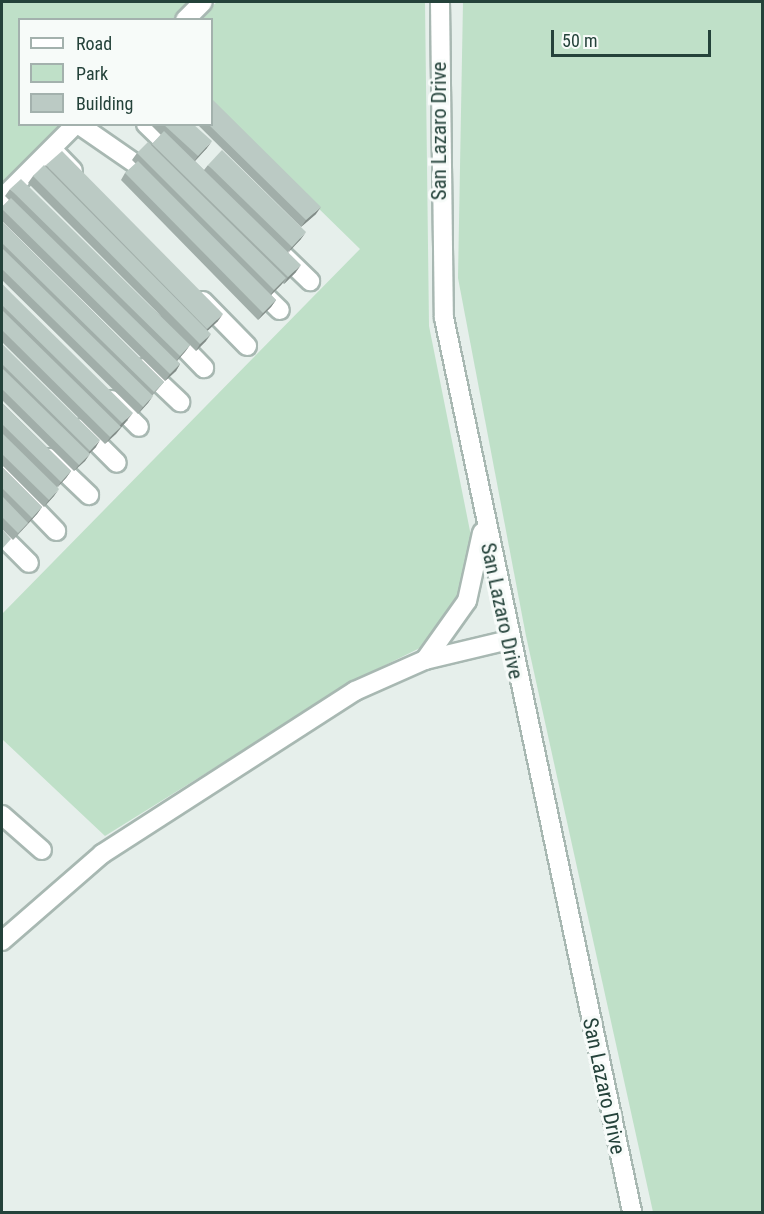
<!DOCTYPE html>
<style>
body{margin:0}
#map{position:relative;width:764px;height:1214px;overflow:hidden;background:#e6efeb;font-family:"Roboto Condensed",sans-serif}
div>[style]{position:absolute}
.green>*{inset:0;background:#bfe0c8}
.roads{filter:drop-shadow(2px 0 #a8b8b2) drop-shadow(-2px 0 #a8b8b2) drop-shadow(0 2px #a8b8b2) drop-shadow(0 -2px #a8b8b2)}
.minor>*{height:18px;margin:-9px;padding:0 9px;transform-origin:9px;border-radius:9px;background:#fff}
.wall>*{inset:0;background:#a1aea9}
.shaded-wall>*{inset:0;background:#838d89}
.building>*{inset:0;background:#bbcac4}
span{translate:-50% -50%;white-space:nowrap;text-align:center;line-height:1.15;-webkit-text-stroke:6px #f7fbf9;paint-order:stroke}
.street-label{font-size:21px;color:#24423a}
.frame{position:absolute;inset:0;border:3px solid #24423a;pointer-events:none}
.legend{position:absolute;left:18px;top:18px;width:195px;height:108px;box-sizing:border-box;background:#f7fbf9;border:2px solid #a3b1ad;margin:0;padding:8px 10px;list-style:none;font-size:18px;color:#24423a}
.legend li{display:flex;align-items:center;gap:12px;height:30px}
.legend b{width:30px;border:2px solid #a3b1ad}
.scale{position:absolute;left:551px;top:30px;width:160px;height:27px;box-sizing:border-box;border:3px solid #24423a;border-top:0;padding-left:8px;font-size:18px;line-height:21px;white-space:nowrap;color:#24423a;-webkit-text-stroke:4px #f7fbf9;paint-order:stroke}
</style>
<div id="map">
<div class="green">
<i style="clip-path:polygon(2px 2px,191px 2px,173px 19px,20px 20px,20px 124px,66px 125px,2px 188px)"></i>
<i style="clip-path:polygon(217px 2px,425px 2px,429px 326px,472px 541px,462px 603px,422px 647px,359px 678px,105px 836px,2px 739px,2px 614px,360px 249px,212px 104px,212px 20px,198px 19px)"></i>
<i style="clip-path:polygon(463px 2px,762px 2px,762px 1212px,653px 1212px,526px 636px,458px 278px)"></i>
</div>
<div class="roads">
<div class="minor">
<i style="left:440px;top:2px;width:316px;rotate:89.3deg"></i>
<i style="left:444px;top:318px;width:914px;rotate:78.12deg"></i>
<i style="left:185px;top:20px;width:25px;rotate:-45deg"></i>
<i style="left:78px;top:124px;width:75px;rotate:34.7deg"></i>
<i style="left:140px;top:167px;width:19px;rotate:51deg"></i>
<i style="left:146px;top:124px;width:43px;rotate:44.1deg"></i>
<i style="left:52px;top:149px;width:30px;rotate:46deg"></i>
<i style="left:2px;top:198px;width:105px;rotate:-45deg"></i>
<i style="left:280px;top:252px;width:42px;rotate:44deg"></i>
<i style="left:256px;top:287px;width:33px;rotate:44deg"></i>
<i style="left:203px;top:301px;width:63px;rotate:45.6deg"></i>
<i style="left:170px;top:333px;width:49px;rotate:45.8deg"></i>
<i style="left:144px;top:368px;width:50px;rotate:43.4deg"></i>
<i style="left:112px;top:400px;width:38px;rotate:45deg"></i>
<i style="left:82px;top:428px;width:49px;rotate:45deg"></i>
<i style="left:50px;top:458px;width:54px;rotate:43.5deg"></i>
<i style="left:2px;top:475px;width:78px;rotate:46deg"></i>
<i style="left:2px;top:536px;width:38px;rotate:45deg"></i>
<i style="left:425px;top:660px;width:72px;rotate:-54.6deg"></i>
<i style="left:467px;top:601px;width:70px;rotate:-77.6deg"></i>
<i style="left:2px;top:815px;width:53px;rotate:41.2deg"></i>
<i style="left:2px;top:941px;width:133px;rotate:-41deg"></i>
<i style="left:102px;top:854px;width:301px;rotate:-32.8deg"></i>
<i style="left:355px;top:691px;width:77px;rotate:-23.9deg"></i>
<i style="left:425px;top:660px;width:85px;rotate:-13.5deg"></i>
</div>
</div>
<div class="wall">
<i style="clip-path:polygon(150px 124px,193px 124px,207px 148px,195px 161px,204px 170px,208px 165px,301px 239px,288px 252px,296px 272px,284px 284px,283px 283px,271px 295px,276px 300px,271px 307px,258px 320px,121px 180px,125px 173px,136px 164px,132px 160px,137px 153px,151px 145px,161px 135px)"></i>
<i style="clip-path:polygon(197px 124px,212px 124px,316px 214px,301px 227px)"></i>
<i style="clip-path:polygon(46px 165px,218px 321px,207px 331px,206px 341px,196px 351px,190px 345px,177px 361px,180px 364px,176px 371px,165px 381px,2px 221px,2px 207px,9px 200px,5px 196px,10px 189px,161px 316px,28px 183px,33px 176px)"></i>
<i style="clip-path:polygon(2px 222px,164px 382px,152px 396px,148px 403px,138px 414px,2px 280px)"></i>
<i style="clip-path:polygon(2px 284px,128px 420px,105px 444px,2px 342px)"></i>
<i style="clip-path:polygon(2px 344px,96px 447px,89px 454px,85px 461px,74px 471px,2px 400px)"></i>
<i style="clip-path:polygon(2px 403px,71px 471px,66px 478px,57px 487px,54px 496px,44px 507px,2px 465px)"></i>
<i style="clip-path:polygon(2px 467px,42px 507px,37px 514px,13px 540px,2px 529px)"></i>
</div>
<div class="shaded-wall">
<i style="clip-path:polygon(212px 141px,207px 148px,193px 163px,198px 156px)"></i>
<i style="clip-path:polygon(321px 207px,316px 214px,301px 227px,306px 220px)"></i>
<i style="clip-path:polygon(306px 232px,301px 239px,287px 254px,292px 247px)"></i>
<i style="clip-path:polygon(301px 265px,296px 272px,284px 284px,288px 277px)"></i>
<i style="clip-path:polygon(286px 278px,281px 285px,269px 297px,274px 290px)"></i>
<i style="clip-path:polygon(276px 300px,271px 307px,258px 320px,263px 313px)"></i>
<i style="clip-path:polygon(223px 314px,218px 321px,202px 336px,207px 329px)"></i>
<i style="clip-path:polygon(211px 334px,206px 341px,196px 351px,200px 344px)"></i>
<i style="clip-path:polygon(190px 345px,185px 352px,175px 363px,180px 356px)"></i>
<i style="clip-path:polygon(180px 364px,176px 371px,165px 381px,170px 374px)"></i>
<i style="clip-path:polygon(153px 396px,148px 403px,138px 414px,143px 407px)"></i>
<i style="clip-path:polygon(133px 413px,116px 434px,105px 444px,122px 423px)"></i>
<i style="clip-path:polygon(100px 440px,96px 447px,85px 458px,90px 451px)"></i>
<i style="clip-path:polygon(90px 454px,85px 461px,74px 471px,79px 465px)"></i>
<i style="clip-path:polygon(71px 471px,66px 478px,56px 489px,61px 482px)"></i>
<i style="clip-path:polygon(59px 489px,54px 496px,44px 507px,49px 500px)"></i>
<i style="clip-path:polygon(42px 507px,37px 514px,13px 540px,32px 518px)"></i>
</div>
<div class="building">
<i style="clip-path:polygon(212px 99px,321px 207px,306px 220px,208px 124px,212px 124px)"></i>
<i style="clip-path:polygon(163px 124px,193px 124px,212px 141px,198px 156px)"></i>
<i style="clip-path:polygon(164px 131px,301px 265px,288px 277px,152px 144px)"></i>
<i style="clip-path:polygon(148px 142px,286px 278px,274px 290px,137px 153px)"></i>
<i style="clip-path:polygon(222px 150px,306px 232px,292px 247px,208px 165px)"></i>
<i style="clip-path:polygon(62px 151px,223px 314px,207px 329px,46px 165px)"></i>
<i style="clip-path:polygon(138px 161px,276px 300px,263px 313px,125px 173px)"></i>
<i style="clip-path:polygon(44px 165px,211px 334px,200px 344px,33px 176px)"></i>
<i style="clip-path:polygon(21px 179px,190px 345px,180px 356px,10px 189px)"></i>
<i style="clip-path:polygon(11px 198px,180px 364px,170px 374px,2px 209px,2px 207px)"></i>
<i style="clip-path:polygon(2px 222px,164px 382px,154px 392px,2px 243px)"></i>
<i style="clip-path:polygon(2px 248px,153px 396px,143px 407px,2px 269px)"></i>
<i style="clip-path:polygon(2px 284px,133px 413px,122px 423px,2px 305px)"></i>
<i style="clip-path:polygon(2px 310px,121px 427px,110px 437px,2px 330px)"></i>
<i style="clip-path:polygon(2px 344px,100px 440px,90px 451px,2px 364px)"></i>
<i style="clip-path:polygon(2px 368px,90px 454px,79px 465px,2px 389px)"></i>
<i style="clip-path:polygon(2px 403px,71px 471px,61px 482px,2px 424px)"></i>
<i style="clip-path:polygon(2px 433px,59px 489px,49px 500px,2px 454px)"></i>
<i style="clip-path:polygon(2px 467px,42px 507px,32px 518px,2px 488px)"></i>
<i style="clip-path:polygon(2px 496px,28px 523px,18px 533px,2px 517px)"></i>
<i style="clip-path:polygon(2px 529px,11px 539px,2px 549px)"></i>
</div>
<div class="street-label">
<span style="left:439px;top:131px;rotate:-90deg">San Lazaro Drive</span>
<span style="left:502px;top:611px;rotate:78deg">San Lazaro Drive</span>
<span style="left:604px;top:1086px;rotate:78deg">San Lazaro Drive</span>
</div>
<div class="frame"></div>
<ul class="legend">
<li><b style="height:8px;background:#fff"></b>Road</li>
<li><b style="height:16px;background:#bfe0c8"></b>Park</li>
<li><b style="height:16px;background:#bbcac4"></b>Building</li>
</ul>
<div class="scale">50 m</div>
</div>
